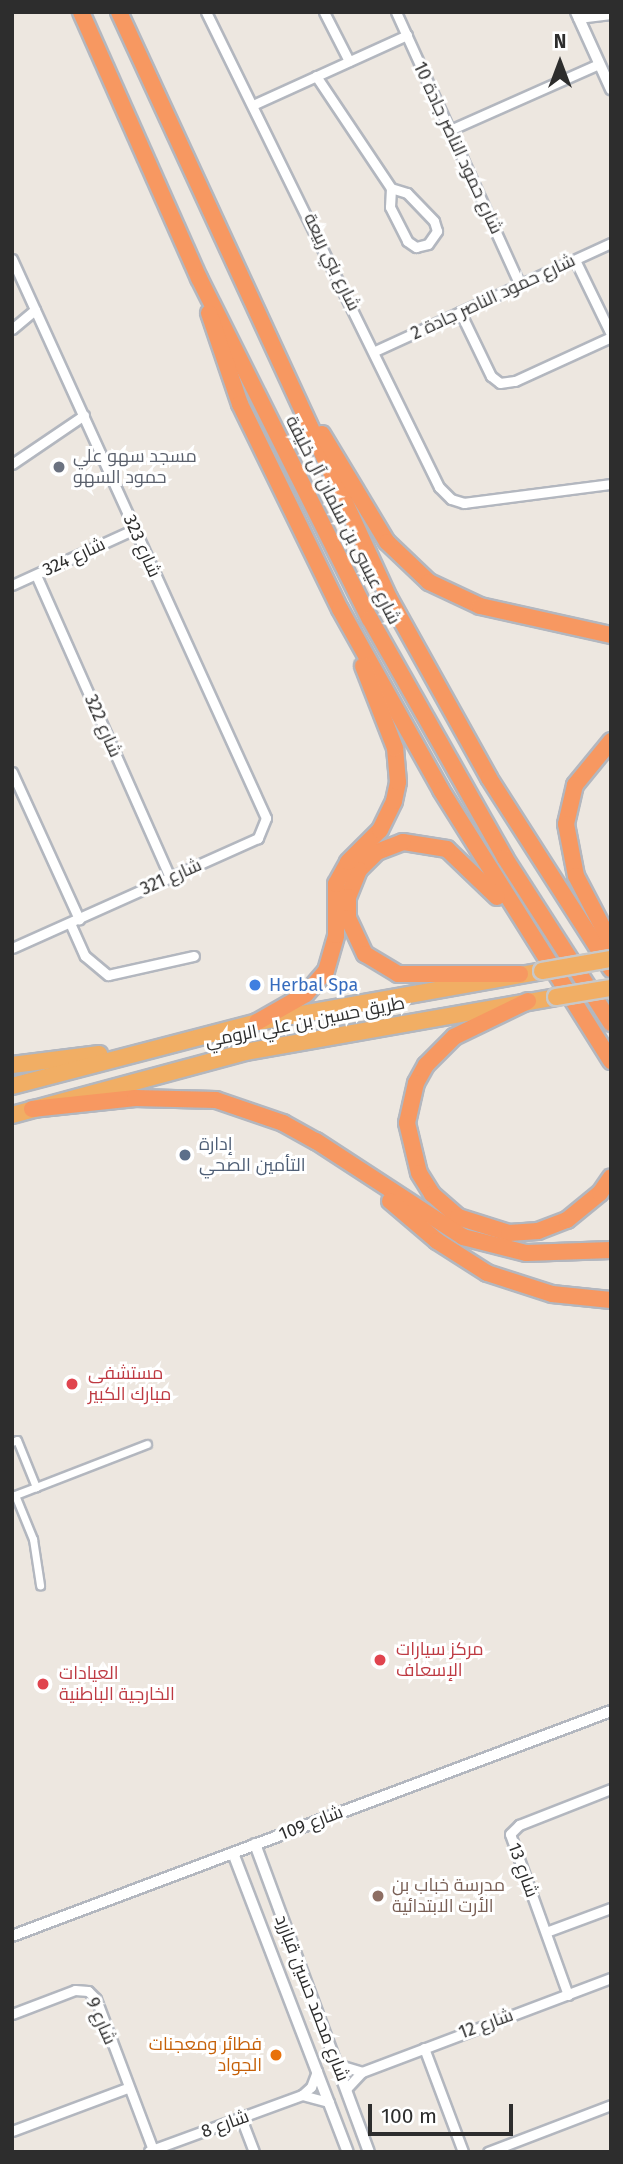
<!DOCTYPE html>
<meta charset="utf-8">
<style>
body{margin:0}
#map{position:relative;width:623px;height:2164px;overflow:hidden;background:#ede7e0;font-family:"Fira Sans",Cairo,sans-serif}
div>[style]{position:absolute}
.roads{filter:drop-shadow(2px 0 #b3b7bf) drop-shadow(-2px 0 #b3b7bf) drop-shadow(0 2px #b3b7bf) drop-shadow(0 -2px #b3b7bf)}
.pedestrian>*{height:7px;margin:-3.5px;padding:0 3.5px;transform-origin:3.5px;border-radius:3.5px;background:#fff}
.minor>*{height:9px;margin:-4.5px;padding:0 4.5px;transform-origin:4.5px;border-radius:4.5px;background:#fff}
.tertiary>*{height:10px;margin:-5px;padding:0 5px;transform-origin:5px;border-radius:5px;background:#fff}
.trunk>*{height:16px;margin:-8px;padding:0 8px;transform-origin:8px;border-radius:8px;background:#f1ae64}
.motorway>*{height:16px;margin:-8px;padding:0 8px;transform-origin:8px;border-radius:8px;background:#f79861}
.bridges{filter:drop-shadow(2px 0 #c8c8c8) drop-shadow(-2px 0 #c8c8c8) drop-shadow(0 2px #c8c8c8) drop-shadow(0 -2px #c8c8c8)}
.trunk-bridge>*{height:16px;margin:-8px;padding:0 8px;transform-origin:8px;border-radius:8px;background:#f1ae64}
.dots>*{width:19px;height:19px;translate:-50% -50%;box-sizing:border-box;border:4px solid #fff;border-radius:50%}
span{translate:-50% -50%;white-space:nowrap;text-align:center;line-height:1.15;-webkit-text-stroke:6px #fff;paint-order:stroke}
.street-label{font-size:18px;color:#2d2d2d}
.worship-label{font-size:18px;color:#5b616d}
.left{translate:0 -50%;text-align:left}
.shop-label{font-size:18px;color:#366cbe}
.service-label{font-size:18px;color:#4e5e75}
.health-label{font-size:18px;color:#be3a42}
.education-label{font-size:18px;color:#785e54}
.food-label{font-size:18px;color:#c56008}
.right{translate:-100% -50%;text-align:right}
.frame{position:absolute;inset:0;border:14px solid #2d2d2d;pointer-events:none}
.north{position:absolute;left:525px;top:28px;width:70px;height:70px;-webkit-text-stroke:5px #fff;paint-order:stroke;rotate:0deg;font-size:19px;font-weight:700;line-height:28px;text-align:center;color:#2d2d2d}
.north::after{content:'';display:block;margin:auto;width:24px;height:32px;background:#2d2d2d;clip-path:polygon(50% 0,100% 100%,50% 72%,0 100%)}
.scale{position:absolute;left:368px;top:2104px;width:145px;height:32px;box-sizing:border-box;border:4px solid #2d2d2d;border-top:0;padding-left:9px;font-size:21px;line-height:24px;white-space:nowrap;color:#2d2d2d;-webkit-text-stroke:5px #fff;paint-order:stroke}
</style>
<div id="map">
<div class="roads">
<div class="pedestrian">
<i style="left:12px;top:1442px;width:5px;rotate:-22deg"></i>
<i style="left:17px;top:1440px;width:51px;rotate:68deg"></i>
<i style="left:36px;top:1487px;width:22px;rotate:159deg"></i>
<i style="left:15px;top:1495px;width:48px;rotate:67.8deg"></i>
<i style="left:33px;top:1539px;width:47px;rotate:81.3deg"></i>
<i style="left:36px;top:1487px;width:119px;rotate:-21.2deg"></i>
</div>
<div class="minor">
<i style="left:206px;top:12px;width:529px;rotate:63.87deg"></i>
<i style="left:439px;top:487px;width:17px;rotate:45deg"></i>
<i style="left:451px;top:499px;width:14px;rotate:17deg"></i>
<i style="left:464px;top:503px;width:148px;rotate:-7.4deg"></i>
<i style="left:324px;top:12px;width:55px;rotate:63deg"></i>
<i style="left:396px;top:12px;width:300px;rotate:65.6deg"></i>
<i style="left:578px;top:18px;width:33px;rotate:-7deg"></i>
<i style="left:316px;top:76px;width:135px;rotate:56.2deg"></i>
<i style="left:391px;top:188px;width:19px;rotate:93deg"></i>
<i style="left:390px;top:207px;width:38px;rotate:63deg"></i>
<i style="left:407px;top:241px;width:11px;rotate:34deg"></i>
<i style="left:416px;top:247px;width:12px;rotate:-14deg"></i>
<i style="left:428px;top:244px;width:16px;rotate:-55deg"></i>
<i style="left:437px;top:231px;width:10px;rotate:-107deg"></i>
<i style="left:434px;top:221px;width:39px;rotate:-134deg"></i>
<i style="left:407px;top:193px;width:17px;rotate:-163deg"></i>
<i style="left:255px;top:104px;width:167px;rotate:-24.4deg"></i>
<i style="left:450px;top:130px;width:163px;rotate:-23.9deg"></i>
<i style="left:12px;top:259px;width:614px;rotate:65.56deg"></i>
<i style="left:266px;top:818px;width:22px;rotate:112deg"></i>
<i style="left:258px;top:838px;width:269px;rotate:155.9deg"></i>
<i style="left:575px;top:260px;width:82px;rotate:64.1deg"></i>
<i style="left:460px;top:312px;width:71px;rotate:64.2deg"></i>
<i style="left:491px;top:376px;width:11px;rotate:38deg"></i>
<i style="left:500px;top:383px;width:15px;rotate:-8deg"></i>
<i style="left:515px;top:381px;width:106px;rotate:-24.6deg"></i>
<i style="left:12px;top:329px;width:30px;rotate:-40deg"></i>
<i style="left:375px;top:351px;width:260px;rotate:-24.6deg"></i>
<i style="left:12px;top:464px;width:87px;rotate:-34.2deg"></i>
<i style="left:36px;top:575px;width:330px;rotate:66.1deg"></i>
<i style="left:12px;top:585px;width:135px;rotate:-24.5deg"></i>
<i style="left:12px;top:772px;width:162px;rotate:65.5deg"></i>
<i style="left:70px;top:923px;width:36px;rotate:66deg"></i>
<i style="left:85px;top:956px;width:30px;rotate:40deg"></i>
<i style="left:108px;top:975px;width:88px;rotate:-12.5deg"></i>
<i style="left:546px;top:1932px;width:69px;rotate:-20.3deg"></i>
<i style="left:568px;top:1995px;width:171px;rotate:-109.8deg"></i>
<i style="left:510px;top:1834px;width:13px;rotate:-45deg"></i>
<i style="left:519px;top:1825px;width:99px;rotate:-21.4deg"></i>
<i style="left:12px;top:2014px;width:67px;rotate:-20.9deg"></i>
<i style="left:75px;top:1990px;width:13px;rotate:4deg"></i>
<i style="left:88px;top:1991px;width:11px;rotate:45deg"></i>
<i style="left:96px;top:1999px;width:161px;rotate:69.3deg"></i>
<i style="left:424px;top:2048px;width:111px;rotate:69.4deg"></i>
<i style="left:336px;top:2064px;width:27px;rotate:17deg"></i>
<i style="left:346px;top:2089px;width:23px;rotate:-47deg"></i>
<i style="left:362px;top:2072px;width:266px;rotate:-20.7deg"></i>
<i style="left:302px;top:2095px;width:28px;rotate:15deg"></i>
<i style="left:241px;top:2118px;width:36px;rotate:69deg"></i>
<i style="left:12px;top:2131px;width:123px;rotate:-20.5deg"></i>
<i style="left:149px;top:2151px;width:163px;rotate:-20.1deg"></i>
<i style="left:302px;top:2095px;width:12px;rotate:-42deg"></i>
<i style="left:311px;top:2087px;width:17px;rotate:-69deg"></i>
<i style="left:488px;top:2152px;width:132px;rotate:-20.9deg"></i>
</div>
<div class="tertiary">
<i style="left:576px;top:12px;width:85px;rotate:65.6deg"></i>
<i style="left:255px;top:1844px;width:328px;rotate:69.7deg"></i>
<i style="left:233px;top:1853px;width:320px;rotate:69deg"></i>
<i style="left:12px;top:1936px;width:640px;rotate:-20.59deg"></i>
</div>
<div class="trunk">
<i style="left:12px;top:1065px;width:88px;rotate:-7.2deg"></i>
<i style="left:12px;top:1086px;width:253px;rotate:-14.6deg"></i>
<i style="left:257px;top:1022px;width:290px;rotate:-10.1deg"></i>
<i style="left:12px;top:1115px;width:241px;rotate:-15.1deg"></i>
<i style="left:245px;top:1052px;width:316px;rotate:-10deg"></i>
</div>
<div class="motorway">
<i style="left:81px;top:12px;width:291px;rotate:66.1deg"></i>
<i style="left:199px;top:278px;width:381px;rotate:63.4deg"></i>
<i style="left:370px;top:619px;width:274px;rotate:60.5deg"></i>
<i style="left:505px;top:858px;width:196px;rotate:57.3deg"></i>
<i style="left:119px;top:12px;width:645px;rotate:65.26deg"></i>
<i style="left:389px;top:598px;width:206px;rotate:60.9deg"></i>
<i style="left:489px;top:778px;width:227px;rotate:57.4deg"></i>
<i style="left:209px;top:313px;width:96px;rotate:71.2deg"></i>
<i style="left:240px;top:404px;width:228px;rotate:64deg"></i>
<i style="left:340px;top:609px;width:207px;rotate:60.8deg"></i>
<i style="left:441px;top:790px;width:320px;rotate:57.9deg"></i>
<i style="left:322px;top:434px;width:126px;rotate:59deg"></i>
<i style="left:387px;top:542px;width:58px;rotate:43.6deg"></i>
<i style="left:429px;top:582px;width:56px;rotate:25.2deg"></i>
<i style="left:480px;top:606px;width:134px;rotate:12.5deg"></i>
<i style="left:611px;top:741px;width:57px;rotate:129.3deg"></i>
<i style="left:575px;top:785px;width:40px;rotate:103deg"></i>
<i style="left:566px;top:824px;width:53px;rotate:79.1deg"></i>
<i style="left:576px;top:876px;width:76px;rotate:62.4deg"></i>
<i style="left:497px;top:897px;width:69px;rotate:-136.2deg"></i>
<i style="left:447px;top:849px;width:45px;rotate:-171deg"></i>
<i style="left:403px;top:842px;width:28px;rotate:159deg"></i>
<i style="left:377px;top:852px;width:25px;rotate:135deg"></i>
<i style="left:359px;top:870px;width:29px;rotate:112deg"></i>
<i style="left:348px;top:897px;width:21px;rotate:90deg"></i>
<i style="left:348px;top:918px;width:40px;rotate:65deg"></i>
<i style="left:365px;top:954px;width:39px;rotate:31deg"></i>
<i style="left:398px;top:974px;width:122px"></i>
<i style="left:528px;top:1001px;width:82px;rotate:154.1deg"></i>
<i style="left:454px;top:1037px;width:40px;rotate:135deg"></i>
<i style="left:426px;top:1065px;width:21px;rotate:119deg"></i>
<i style="left:416px;top:1083px;width:41px;rotate:102.7deg"></i>
<i style="left:407px;top:1123px;width:51px;rotate:76.5deg"></i>
<i style="left:419px;top:1173px;width:25px;rotate:58deg"></i>
<i style="left:432px;top:1194px;width:35px;rotate:41deg"></i>
<i style="left:458px;top:1217px;width:53px;rotate:17.4deg"></i>
<i style="left:509px;top:1233px;width:29px;rotate:-4deg"></i>
<i style="left:538px;top:1231px;width:31px;rotate:-21deg"></i>
<i style="left:567px;top:1220px;width:43px;rotate:-39.3deg"></i>
<i style="left:600px;top:1193px;width:19px;rotate:-55deg"></i>
<i style="left:257px;top:1022px;width:56px;rotate:-29.7deg"></i>
<i style="left:306px;top:994px;width:30px;rotate:-49deg"></i>
<i style="left:326px;top:971px;width:37px;rotate:-74deg"></i>
<i style="left:336px;top:935px;width:51px;rotate:-90deg"></i>
<i style="left:336px;top:884px;width:25px;rotate:-61deg"></i>
<i style="left:348px;top:862px;width:45px;rotate:-45deg"></i>
<i style="left:380px;top:830px;width:32px;rotate:-64deg"></i>
<i style="left:394px;top:801px;width:19px;rotate:-78deg"></i>
<i style="left:398px;top:782px;width:34px;rotate:-95deg"></i>
<i style="left:395px;top:748px;width:88px;rotate:-111.3deg"></i>
<i style="left:32px;top:1109px;width:104px;rotate:-6.1deg"></i>
<i style="left:135px;top:1098px;width:81px;rotate:1.4deg"></i>
<i style="left:216px;top:1100px;width:71px;rotate:18.9deg"></i>
<i style="left:283px;top:1123px;width:38px;rotate:29deg"></i>
<i style="left:316px;top:1141px;width:176px;rotate:33.1deg"></i>
<i style="left:463px;top:1237px;width:65px;rotate:14.3deg"></i>
<i style="left:526px;top:1253px;width:85px;rotate:-2deg"></i>
<i style="left:390px;top:1201px;width:62px;rotate:40.4deg"></i>
<i style="left:437px;top:1241px;width:59px;rotate:32.6deg"></i>
<i style="left:487px;top:1273px;width:68px;rotate:17.9deg"></i>
<i style="left:552px;top:1294px;width:59px;rotate:5.8deg"></i>
</div>
</div>
<div class="bridges">
<div class="trunk-bridge">
<i style="left:542px;top:971px;width:70px;rotate:-9.9deg"></i>
<i style="left:556px;top:997px;width:56px;rotate:-9.3deg"></i>
</div>
</div>
<div class="dots">
<i style="left:59px;top:467px;background:#6b7280"></i>
<i style="left:255px;top:985px;background:#3f7fe0"></i>
<i style="left:185px;top:1155px;background:#5c6f8a"></i>
<i style="left:72px;top:1384px;background:#e0444e"></i>
<i style="left:380px;top:1660px;background:#e0444e"></i>
<i style="left:43px;top:1684px;background:#e0444e"></i>
<i style="left:378px;top:1896px;background:#8d6e63"></i>
<i style="left:276px;top:2055px;background:#e8710a"></i>
</div>
<div class="street-label">
<span style="left:458px;top:148px;rotate:65deg">شارع حمود الناصر جادة 10</span>
<span style="left:332px;top:262px;rotate:64deg">شارع بني ربيعة</span>
<span style="left:493px;top:297px;rotate:-25deg">شارع حمود الناصر جادة 2</span>
<span style="left:343px;top:520px;rotate:63deg">شارع عيسى بن سلمان آل خليفة</span>
<span style="left:142px;top:546px;rotate:66deg">شارع 323</span>
<span style="left:74px;top:557px;rotate:-25deg">شارع 324</span>
<span style="left:103px;top:726px;rotate:66deg">شارع 322</span>
<span style="left:171px;top:877px;rotate:-24deg">شارع 321</span>
<span style="left:305px;top:1022px;rotate:-11deg">طريق حسين بن علي الرومي</span>
<span style="left:311px;top:1823px;rotate:-21deg">شارع 109</span>
<span style="left:523px;top:1870px;rotate:70deg">شارع 13</span>
<span style="left:312px;top:1998px;rotate:69deg">شارع محمد حسين قبازرد</span>
<span style="left:101px;top:2021px;rotate:66deg">شارع 9</span>
<span style="left:486px;top:2024px;rotate:-20deg">شارع 12</span>
<span style="left:225px;top:2124px;rotate:-20deg">شارع 8</span>
</div>
<div class="worship-label">
<span class="left" style="left:73px;top:467px">مسجد سهو علي<br>حمود السهو</span>
</div>
<div class="shop-label">
<span class="left" style="left:269px;top:985px">Herbal Spa</span>
</div>
<div class="service-label">
<span class="left" style="left:199px;top:1155px">إدارة<br>التأمين الصحي</span>
</div>
<div class="health-label">
<span class="left" style="left:88px;top:1384px">مستشفى<br>مبارك الكبير</span>
<span class="left" style="left:396px;top:1660px">مركز سيارات<br>الإسعاف</span>
<span class="left" style="left:59px;top:1684px">العيادات<br>الخارجية الباطنية</span>
</div>
<div class="education-label">
<span class="left" style="left:392px;top:1896px">مدرسة خباب بن<br>الأرت الابتدائية</span>
</div>
<div class="food-label">
<span class="right" style="left:262px;top:2055px">فطائر ومعجنات<br>الجواد</span>
</div>
<div class="frame"></div>
<div class="north">N</div>
<div class="scale">100 m</div>
</div>
